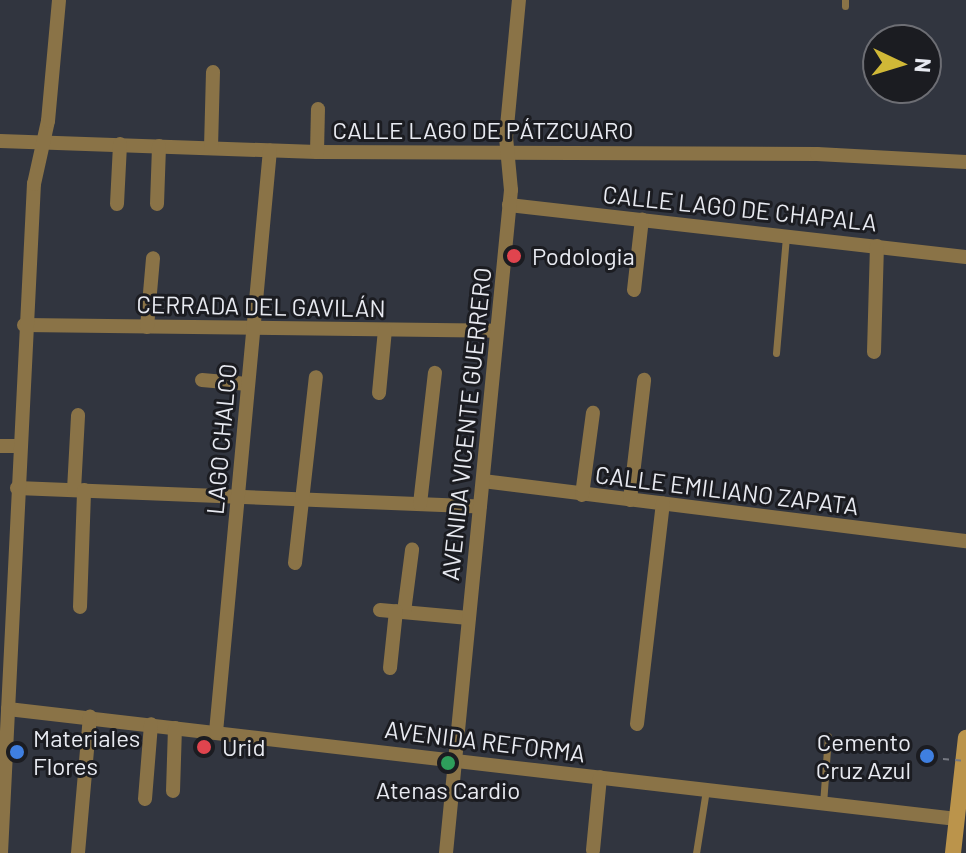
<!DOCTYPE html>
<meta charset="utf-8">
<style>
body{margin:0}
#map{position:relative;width:966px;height:853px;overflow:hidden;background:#31353f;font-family:Barlow,sans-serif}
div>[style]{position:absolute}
.lane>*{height:7px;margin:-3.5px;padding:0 3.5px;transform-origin:3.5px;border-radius:3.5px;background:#8a7347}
.street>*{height:14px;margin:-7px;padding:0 7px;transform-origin:7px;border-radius:7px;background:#8a7347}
.secondary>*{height:16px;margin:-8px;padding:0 8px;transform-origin:8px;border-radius:8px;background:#bb944b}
.path-bridge>*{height:2px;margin-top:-1px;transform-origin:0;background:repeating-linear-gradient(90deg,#757881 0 6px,transparent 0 12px)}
.dots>*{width:22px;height:22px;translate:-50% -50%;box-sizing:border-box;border:4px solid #1b1c21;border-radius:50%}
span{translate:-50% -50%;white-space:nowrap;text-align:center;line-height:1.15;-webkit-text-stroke:6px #1b1c21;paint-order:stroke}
.street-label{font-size:24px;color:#e8eaf1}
.poi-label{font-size:24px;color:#e8eaf1}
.left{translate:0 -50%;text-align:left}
.right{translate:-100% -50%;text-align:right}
.north{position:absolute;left:862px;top:24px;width:80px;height:80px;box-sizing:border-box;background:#1b1c21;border:2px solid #6d6e74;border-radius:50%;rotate:94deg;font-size:22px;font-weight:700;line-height:32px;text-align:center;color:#e8eaf1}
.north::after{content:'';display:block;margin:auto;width:28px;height:36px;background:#d0b837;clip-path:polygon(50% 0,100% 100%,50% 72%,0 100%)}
</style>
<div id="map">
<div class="lane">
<i style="left:845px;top:6px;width:6px;rotate:-90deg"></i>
<i style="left:776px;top:353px;width:116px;rotate:-85.1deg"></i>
<i style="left:823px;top:804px;width:68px;rotate:-85.8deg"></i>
<i style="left:696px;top:853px;width:64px;rotate:-81deg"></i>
</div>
<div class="street">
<i style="left:0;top:141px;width:317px;rotate:2deg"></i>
<i style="left:317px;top:152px;width:500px;rotate:0.23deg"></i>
<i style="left:817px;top:154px;width:149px;rotate:3.1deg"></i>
<i style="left:211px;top:148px;width:76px;rotate:-88.5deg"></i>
<i style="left:317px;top:152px;width:43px;rotate:-88.7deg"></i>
<i style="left:117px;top:204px;width:60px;rotate:-87.1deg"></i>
<i style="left:157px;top:204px;width:58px;rotate:-88deg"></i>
<i style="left:509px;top:205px;width:460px;rotate:6.5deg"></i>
<i style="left:634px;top:290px;width:71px;rotate:-83.6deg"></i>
<i style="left:24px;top:325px;width:472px;rotate:0.7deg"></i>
<i style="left:147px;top:327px;width:69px;rotate:-85deg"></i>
<i style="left:874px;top:352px;width:106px;rotate:-88.4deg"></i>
<i style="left:202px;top:380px;width:46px;rotate:5deg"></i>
<i style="left:379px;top:393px;width:63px;rotate:-84.6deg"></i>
<i style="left:0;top:446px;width:19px"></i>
<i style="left:483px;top:481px;width:487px;rotate:7.1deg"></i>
<i style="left:17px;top:488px;width:463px;rotate:2.3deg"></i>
<i style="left:74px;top:490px;width:75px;rotate:-86.9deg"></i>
<i style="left:582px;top:495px;width:83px;rotate:-82.4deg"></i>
<i style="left:630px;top:500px;width:121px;rotate:-83.3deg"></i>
<i style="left:420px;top:504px;width:132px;rotate:-83.5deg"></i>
<i style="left:295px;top:563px;width:187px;rotate:-83.6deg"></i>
<i style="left:80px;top:607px;width:117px;rotate:-88deg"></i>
<i style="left:380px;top:610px;width:89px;rotate:5.1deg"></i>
<i style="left:404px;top:612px;width:63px;rotate:-82.6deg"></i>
<i style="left:390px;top:668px;width:57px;rotate:-84deg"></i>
<i style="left:8px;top:709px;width:955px;rotate:6.61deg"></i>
<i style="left:637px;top:724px;width:222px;rotate:-83.3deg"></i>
<i style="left:216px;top:732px;width:584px;rotate:-84.7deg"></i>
<i style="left:173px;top:791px;width:63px;rotate:-88.2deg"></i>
<i style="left:145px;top:799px;width:75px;rotate:-85.4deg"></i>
<i style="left:593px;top:850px;width:73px;rotate:-84.5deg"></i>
<i style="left:1px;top:853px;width:670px;rotate:-87.18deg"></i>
<i style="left:34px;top:184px;width:65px;rotate:-77.5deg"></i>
<i style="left:48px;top:121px;width:121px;rotate:-84.8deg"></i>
<i style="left:78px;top:853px;width:137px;rotate:-85deg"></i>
<i style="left:446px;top:853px;width:666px;rotate:-84.4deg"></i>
<i style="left:511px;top:190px;width:53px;rotate:-95.4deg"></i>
<i style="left:506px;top:137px;width:138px;rotate:-84.6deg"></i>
</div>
<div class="secondary">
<i style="left:953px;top:853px;width:116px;rotate:-83.6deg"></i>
</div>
<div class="path-bridge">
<i style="left:943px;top:759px;width:23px;rotate:5deg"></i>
</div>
<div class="dots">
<i style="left:514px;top:256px;background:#e0444e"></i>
<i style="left:204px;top:747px;background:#e0444e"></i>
<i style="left:17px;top:752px;background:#3f7fe0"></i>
<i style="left:927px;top:756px;background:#3f7fe0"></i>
<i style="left:448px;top:763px;background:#2e9e5b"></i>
</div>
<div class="street-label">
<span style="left:483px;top:130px">CALLE LAGO DE PÁTZCUARO</span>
<span style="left:740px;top:208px;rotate:6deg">CALLE LAGO DE CHAPALA</span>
<span style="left:261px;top:306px;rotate:1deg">CERRADA DEL GAVILÁN</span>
<span style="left:466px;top:424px;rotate:-84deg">AVENIDA VICENTE GUERRERO</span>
<span style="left:221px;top:439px;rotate:-85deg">LAGO CHALCO</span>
<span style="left:727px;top:490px;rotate:7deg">CALLE EMILIANO ZAPATA</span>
<span style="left:485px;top:741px;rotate:7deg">AVENIDA REFORMA</span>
</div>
<div class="poi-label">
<span class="left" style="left:532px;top:256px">Podologia</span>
<span class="left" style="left:33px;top:752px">Materiales<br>Flores</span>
<span class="right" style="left:911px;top:756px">Cemento<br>Cruz Azul</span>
<span class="left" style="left:222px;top:747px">Urid</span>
<span style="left:448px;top:790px">Atenas Cardio</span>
</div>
<div class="north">N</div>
</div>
